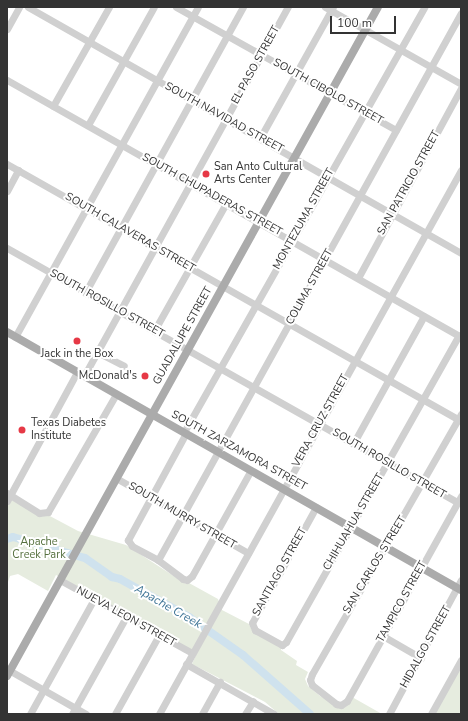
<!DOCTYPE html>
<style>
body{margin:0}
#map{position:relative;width:468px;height:721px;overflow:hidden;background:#fff;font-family:"Nunito Sans",sans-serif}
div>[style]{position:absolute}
.green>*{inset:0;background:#e6ecdf}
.river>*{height:8px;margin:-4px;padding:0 4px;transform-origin:4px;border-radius:4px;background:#cfe2ee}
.minor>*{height:7px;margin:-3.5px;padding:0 3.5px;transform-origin:3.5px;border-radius:3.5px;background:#d0d0d0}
.major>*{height:8px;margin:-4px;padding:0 4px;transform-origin:4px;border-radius:4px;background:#ababab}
.dots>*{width:11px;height:11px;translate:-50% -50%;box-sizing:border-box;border:2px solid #fff;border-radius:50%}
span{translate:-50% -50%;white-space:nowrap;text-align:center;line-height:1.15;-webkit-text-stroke:4px #fff;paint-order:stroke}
.street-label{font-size:11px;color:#333}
.poi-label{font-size:11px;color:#333}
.left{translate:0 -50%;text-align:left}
.right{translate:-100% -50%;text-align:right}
.park-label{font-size:11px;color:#56703f}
.water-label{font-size:12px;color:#3f7597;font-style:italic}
.frame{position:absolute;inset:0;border:8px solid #333;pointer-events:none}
.scale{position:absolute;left:330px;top:16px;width:66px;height:18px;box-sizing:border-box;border:2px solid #333;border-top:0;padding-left:5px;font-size:12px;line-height:14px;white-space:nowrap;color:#333;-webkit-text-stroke:3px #fff;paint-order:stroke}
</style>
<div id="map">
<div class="green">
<i style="clip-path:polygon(12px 500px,40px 516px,48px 515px,78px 531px,126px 545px,186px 584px,189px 583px,218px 599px,222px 610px,249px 624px,252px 630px,281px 647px,281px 650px,297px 661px,296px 665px,308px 672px,305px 679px,308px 686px,320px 696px,343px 708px,352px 697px,382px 714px,279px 714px,265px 702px,192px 664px,197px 653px,56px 575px,48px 591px,18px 574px,10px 576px,7px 585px,7px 507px)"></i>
<i style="clip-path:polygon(461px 665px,461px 714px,433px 714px)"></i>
</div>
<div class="river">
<i style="left:7px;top:539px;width:6px;rotate:-18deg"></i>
<i style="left:13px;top:537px;width:75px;rotate:16.3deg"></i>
<i style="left:85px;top:558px;width:33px;rotate:35deg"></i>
<i style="left:112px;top:577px;width:8px;rotate:14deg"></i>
<i style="left:120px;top:579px;width:79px;rotate:28.8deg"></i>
<i style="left:189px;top:617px;width:66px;rotate:35.1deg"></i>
<i style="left:243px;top:655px;width:89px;rotate:41.4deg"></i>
</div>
<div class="minor">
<i style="left:28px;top:7px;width:498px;rotate:29.6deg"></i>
<i style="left:176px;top:7px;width:252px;rotate:29.2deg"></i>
<i style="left:325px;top:7px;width:156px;rotate:29.5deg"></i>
<i style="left:7px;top:29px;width:25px;rotate:-61deg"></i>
<i style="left:7px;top:80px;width:522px;rotate:29.51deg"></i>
<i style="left:53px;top:106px;width:114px;rotate:-60.5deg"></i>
<i style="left:88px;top:125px;width:135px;rotate:-60.8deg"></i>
<i style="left:260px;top:138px;width:150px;rotate:-60.9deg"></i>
<i style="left:7px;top:164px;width:522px;rotate:29.51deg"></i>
<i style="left:7px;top:191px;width:24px;rotate:-62deg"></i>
<i style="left:7px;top:248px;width:517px;rotate:29.44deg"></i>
<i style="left:358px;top:278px;width:216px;rotate:-61.5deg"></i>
<i style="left:85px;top:293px;width:327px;rotate:-61.1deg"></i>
<i style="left:154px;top:331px;width:147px;rotate:-60.6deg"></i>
<i style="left:15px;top:337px;width:377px;rotate:-61deg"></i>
<i style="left:97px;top:352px;width:30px;rotate:27deg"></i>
<i style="left:84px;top:376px;width:422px;rotate:-61.1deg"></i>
<i style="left:461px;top:414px;width:300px;rotate:119.8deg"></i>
<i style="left:312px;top:674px;width:6px;rotate:108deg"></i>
<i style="left:310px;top:680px;width:5px;rotate:68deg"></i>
<i style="left:312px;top:685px;width:31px;rotate:38deg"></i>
<i style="left:336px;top:704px;width:5px;rotate:11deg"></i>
<i style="left:341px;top:705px;width:7px;rotate:-34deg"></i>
<i style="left:347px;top:701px;width:235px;rotate:-60.9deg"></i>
<i style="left:184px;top:432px;width:488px;rotate:-60.5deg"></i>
<i style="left:186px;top:433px;width:122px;rotate:118.5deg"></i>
<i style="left:128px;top:540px;width:7px;rotate:56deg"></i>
<i style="left:132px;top:546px;width:30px;rotate:28deg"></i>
<i style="left:158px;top:560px;width:31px;rotate:37deg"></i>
<i style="left:183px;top:579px;width:4px;rotate:14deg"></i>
<i style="left:187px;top:580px;width:6px;rotate:-39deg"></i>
<i style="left:192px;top:576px;width:121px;rotate:-60.9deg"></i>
<i style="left:353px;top:444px;width:146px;rotate:-61deg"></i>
<i style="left:116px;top:478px;width:152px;rotate:29.6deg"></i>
<i style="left:7px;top:493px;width:38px;rotate:32deg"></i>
<i style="left:39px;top:513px;width:9px;rotate:-6deg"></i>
<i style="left:48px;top:512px;width:136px;rotate:-60deg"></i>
<i style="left:7px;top:501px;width:147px;rotate:-61.5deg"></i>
<i style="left:316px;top:507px;width:132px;rotate:118.9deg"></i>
<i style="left:252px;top:623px;width:8px;rotate:67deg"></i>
<i style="left:255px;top:630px;width:31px;rotate:29deg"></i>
<i style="left:282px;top:645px;width:5px;rotate:-37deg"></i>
<i style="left:286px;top:642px;width:352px;rotate:-60.6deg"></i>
<i style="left:158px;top:560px;width:625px;rotate:-61.02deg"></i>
<i style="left:60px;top:580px;width:151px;rotate:28.9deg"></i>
<i style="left:383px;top:636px;width:44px;rotate:30.1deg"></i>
<i style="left:186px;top:664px;width:101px;rotate:29.6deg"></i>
<i style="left:7px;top:669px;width:91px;rotate:29.7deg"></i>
<i style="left:30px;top:714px;width:132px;rotate:-60.9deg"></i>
<i style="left:72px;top:714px;width:111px;rotate:-60.9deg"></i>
<i style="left:115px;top:714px;width:90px;rotate:-60.9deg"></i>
<i style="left:159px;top:714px;width:622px;rotate:-60.96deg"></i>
<i style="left:202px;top:714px;width:37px;rotate:-61deg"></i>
<i style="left:245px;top:714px;width:15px;rotate:-58deg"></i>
<i style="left:389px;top:714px;width:152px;rotate:-61.8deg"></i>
<i style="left:431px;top:714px;width:62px;rotate:-60.9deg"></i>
</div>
<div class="major">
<i style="left:7px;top:332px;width:522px;rotate:29.61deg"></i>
<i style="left:7px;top:676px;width:765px;rotate:-60.99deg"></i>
</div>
<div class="dots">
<i style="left:206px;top:174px;background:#e63946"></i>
<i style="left:77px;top:341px;background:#e63946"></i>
<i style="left:145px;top:376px;background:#e63946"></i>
<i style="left:22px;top:430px;background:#e63946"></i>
</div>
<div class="street-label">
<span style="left:256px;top:65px;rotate:-61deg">EL PASO STREET</span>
<span style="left:328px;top:92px;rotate:29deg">SOUTH CIBOLO STREET</span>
<span style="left:224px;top:118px;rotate:29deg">SOUTH NAVIDAD STREET</span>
<span style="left:409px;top:183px;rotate:-61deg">SAN PATRICIO STREET</span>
<span style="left:212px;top:195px;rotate:29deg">SOUTH CHUPADERAS STREET</span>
<span style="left:304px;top:219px;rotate:-61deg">MONTEZUMA STREET</span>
<span style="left:130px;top:233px;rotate:30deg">SOUTH CALAVERAS STREET</span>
<span style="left:310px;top:287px;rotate:-61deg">COLIMA STREET</span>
<span style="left:107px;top:304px;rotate:29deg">SOUTH ROSILLO STREET</span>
<span style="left:183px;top:336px;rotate:-61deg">GUADALUPE STREET</span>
<span style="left:321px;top:421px;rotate:-61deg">VERA CRUZ STREET</span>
<span style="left:239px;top:451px;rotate:29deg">SOUTH ZARZAMORA STREET</span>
<span style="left:389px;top:464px;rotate:30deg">SOUTH ROSILLO STREET</span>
<span style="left:182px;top:516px;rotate:30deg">SOUTH MURRY STREET</span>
<span style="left:354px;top:522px;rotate:-60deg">CHIHUAHUA STREET</span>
<span style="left:375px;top:565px;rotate:-59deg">SAN CARLOS STREET</span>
<span style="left:280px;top:572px;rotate:-61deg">SANTIAGO STREET</span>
<span style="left:402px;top:602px;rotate:-61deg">TAMPICO STREET</span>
<span style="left:126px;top:617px;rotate:29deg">NUEVA LEON STREET</span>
<span style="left:426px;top:647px;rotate:-61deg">HIDALGO STREET</span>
</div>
<div class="poi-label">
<span class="left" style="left:214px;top:174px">San Anto Cultural<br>Arts Center</span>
<span style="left:77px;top:354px">Jack in the Box</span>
<span class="right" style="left:137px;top:376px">McDonald's</span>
<span class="left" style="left:31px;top:430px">Texas Diabetes<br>Institute</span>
</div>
<div class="park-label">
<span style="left:39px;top:549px">Apache<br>Creek Park</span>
</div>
<div class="water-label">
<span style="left:168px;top:607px;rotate:30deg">Apache Creek</span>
</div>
<div class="frame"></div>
<div class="scale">100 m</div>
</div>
